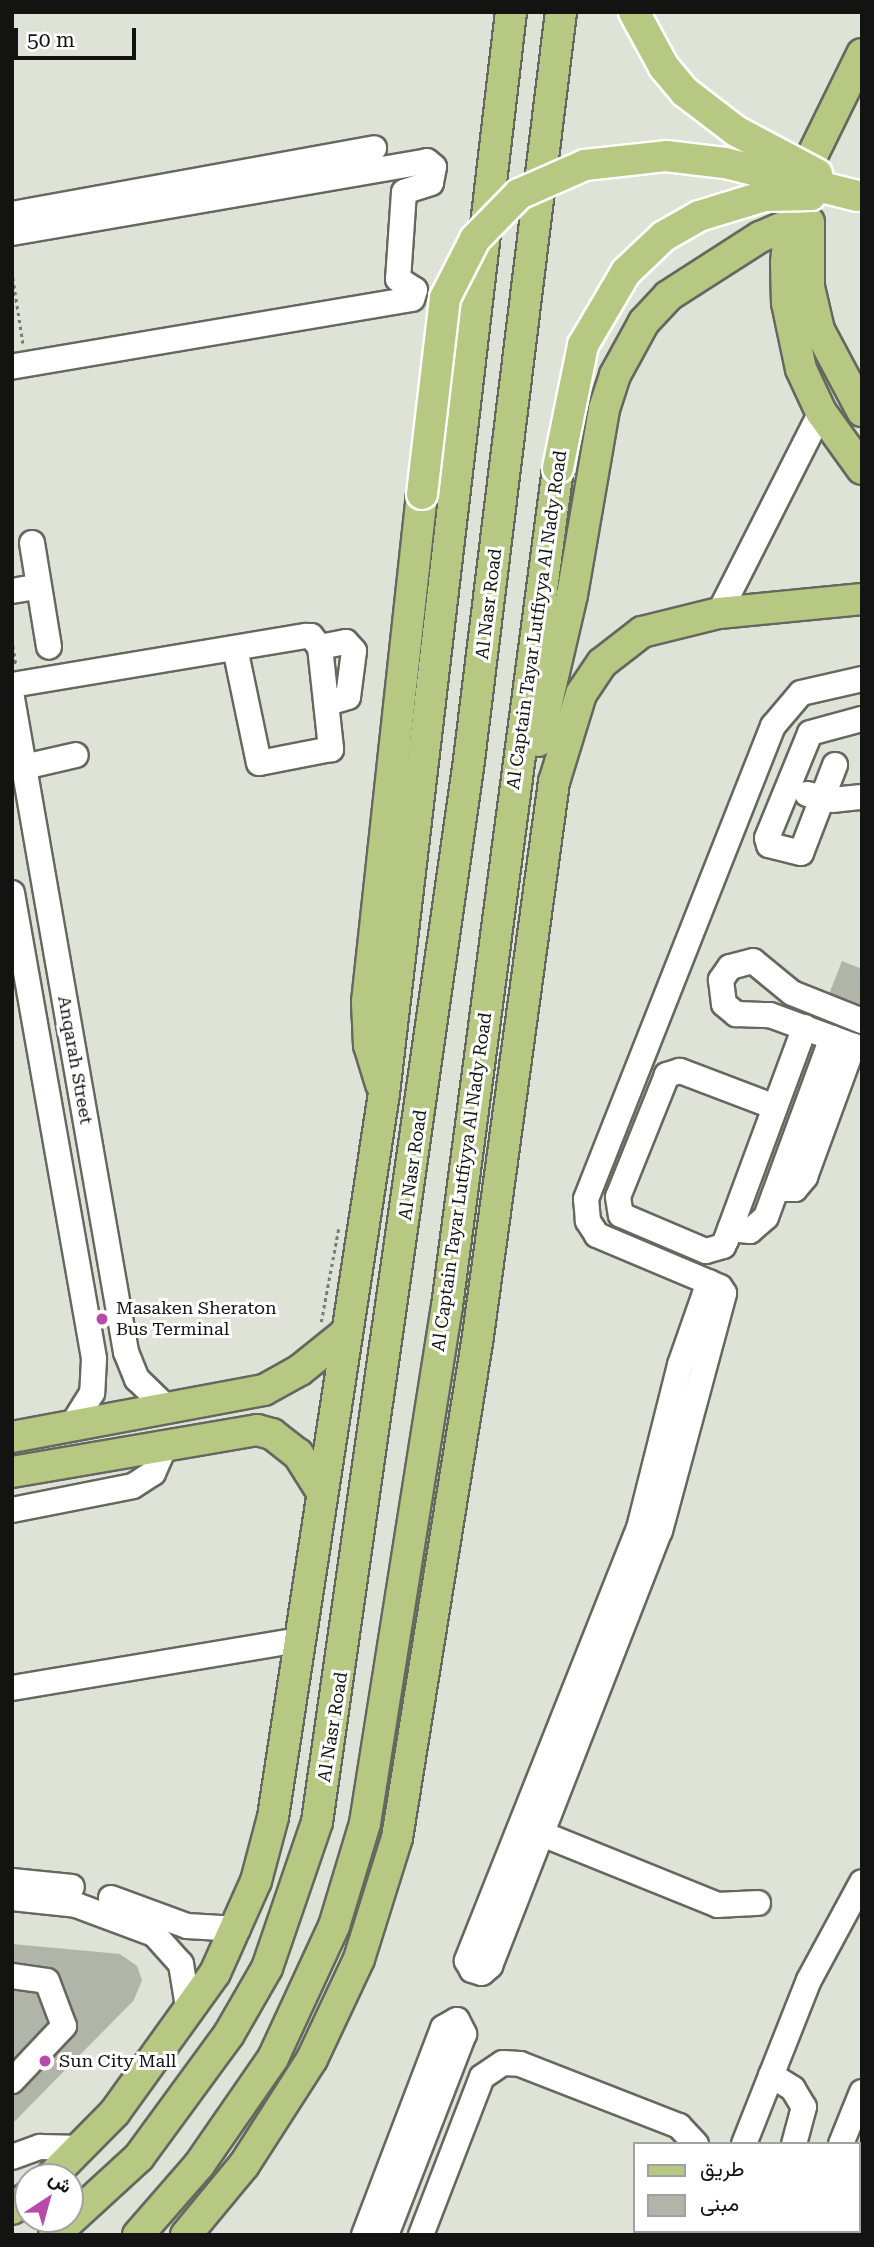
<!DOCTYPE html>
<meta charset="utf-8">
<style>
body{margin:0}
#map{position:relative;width:874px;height:2247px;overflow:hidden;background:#dfe2d7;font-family:"Roboto Serif",Vazirmatn,serif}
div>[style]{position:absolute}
.building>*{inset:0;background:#b1b4a9}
.path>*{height:2.5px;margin-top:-1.25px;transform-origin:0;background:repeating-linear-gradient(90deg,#7a7c75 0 3.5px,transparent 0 7px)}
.roads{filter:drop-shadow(2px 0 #65685e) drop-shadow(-2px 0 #65685e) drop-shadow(0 2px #65685e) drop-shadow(0 -2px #65685e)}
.minor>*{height:24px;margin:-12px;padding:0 12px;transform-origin:12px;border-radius:12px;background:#fff}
.major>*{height:30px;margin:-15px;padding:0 15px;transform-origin:15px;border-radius:15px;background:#b7c883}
.bridges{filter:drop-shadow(2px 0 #fff) drop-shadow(-2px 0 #fff) drop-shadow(0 2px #fff) drop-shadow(0 -2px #fff)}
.major-bridge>*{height:30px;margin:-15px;padding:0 15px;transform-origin:15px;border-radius:15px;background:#b7c883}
.dots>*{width:19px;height:19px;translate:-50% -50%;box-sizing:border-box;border:4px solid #fff;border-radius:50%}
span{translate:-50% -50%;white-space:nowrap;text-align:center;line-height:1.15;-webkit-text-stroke:6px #fff;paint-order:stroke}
.street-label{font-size:18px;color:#131411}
.poi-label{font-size:18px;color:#131411}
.left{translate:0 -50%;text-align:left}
.frame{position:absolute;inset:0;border:14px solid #131411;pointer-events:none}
.legend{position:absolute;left:633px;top:2142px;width:228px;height:91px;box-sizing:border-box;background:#fff;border:2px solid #a1a1a0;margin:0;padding:9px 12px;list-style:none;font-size:21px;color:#131411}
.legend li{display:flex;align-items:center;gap:14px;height:35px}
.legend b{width:35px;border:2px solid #a1a1a0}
.north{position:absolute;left:14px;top:2163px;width:70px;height:70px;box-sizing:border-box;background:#fff;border:2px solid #a1a1a0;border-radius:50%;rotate:36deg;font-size:19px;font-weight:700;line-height:28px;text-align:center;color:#131411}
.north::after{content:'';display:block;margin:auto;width:24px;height:32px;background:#b74baa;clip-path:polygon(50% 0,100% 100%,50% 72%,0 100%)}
.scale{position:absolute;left:14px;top:28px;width:122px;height:32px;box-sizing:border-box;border:4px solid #131411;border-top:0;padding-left:9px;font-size:21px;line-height:24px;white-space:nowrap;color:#131411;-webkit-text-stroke:5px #fff;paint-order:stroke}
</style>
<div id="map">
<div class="building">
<i style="clip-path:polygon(842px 961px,862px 969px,862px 1010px,828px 997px)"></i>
<i style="clip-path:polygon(12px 1944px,120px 1954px,137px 1966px,142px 1980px,134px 2000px,12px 2124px)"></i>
</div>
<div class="path">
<i style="left:12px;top:271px;width:73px;rotate:81.3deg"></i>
<i style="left:12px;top:639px;width:25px;rotate:81deg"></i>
<i style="left:321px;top:1322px;width:98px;rotate:-79.4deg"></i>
</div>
<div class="roads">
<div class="minor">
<i style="left:12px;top:214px;width:368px;rotate:-10.3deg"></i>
<i style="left:12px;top:233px;width:421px;rotate:-9.8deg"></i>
<i style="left:427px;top:161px;width:9px;rotate:41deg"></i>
<i style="left:434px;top:167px;width:16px;rotate:101deg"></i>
<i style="left:431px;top:183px;width:28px;rotate:162deg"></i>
<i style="left:404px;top:192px;width:87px;rotate:93.9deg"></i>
<i style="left:398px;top:279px;width:20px;rotate:33deg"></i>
<i style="left:415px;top:290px;width:9px;rotate:108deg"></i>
<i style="left:412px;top:299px;width:406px;rotate:170.4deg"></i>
<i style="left:32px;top:543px;width:105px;rotate:80.7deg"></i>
<i style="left:12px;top:591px;width:27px;rotate:-10deg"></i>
<i style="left:719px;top:613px;width:225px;rotate:-63.1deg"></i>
<i style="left:320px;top:647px;width:26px;rotate:-11deg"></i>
<i style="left:346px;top:642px;width:12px;rotate:48deg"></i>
<i style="left:354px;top:651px;width:46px;rotate:97.4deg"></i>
<i style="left:348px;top:697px;width:21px;rotate:163deg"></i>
<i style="left:12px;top:685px;width:298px;rotate:-9.5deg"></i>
<i style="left:306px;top:636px;width:5px"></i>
<i style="left:311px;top:636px;width:14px;rotate:51deg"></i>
<i style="left:320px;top:647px;width:103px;rotate:83.8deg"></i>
<i style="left:331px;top:749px;width:73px;rotate:169deg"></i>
<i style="left:259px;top:763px;width:117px;rotate:-101.8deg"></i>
<i style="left:12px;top:698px;width:664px;rotate:80.11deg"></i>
<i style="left:126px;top:1352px;width:29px;rotate:68deg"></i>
<i style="left:137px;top:1379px;width:42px;rotate:44deg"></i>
<i style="left:835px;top:765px;width:94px;rotate:111.1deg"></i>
<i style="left:801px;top:853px;width:33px;rotate:-166deg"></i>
<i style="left:769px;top:845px;width:7px;rotate:-106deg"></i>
<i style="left:767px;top:838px;width:113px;rotate:-67.7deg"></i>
<i style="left:810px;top:733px;width:54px;rotate:-15.1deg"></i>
<i style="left:24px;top:767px;width:53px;rotate:-13deg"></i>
<i style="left:807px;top:794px;width:26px;rotate:13deg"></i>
<i style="left:832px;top:800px;width:30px;rotate:-6deg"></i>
<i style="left:12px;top:893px;width:473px;rotate:80deg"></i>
<i style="left:94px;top:1359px;width:34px;rotate:93deg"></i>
<i style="left:92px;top:1393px;width:39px;rotate:122deg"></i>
<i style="left:862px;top:1021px;width:75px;rotate:-158.2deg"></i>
<i style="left:792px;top:993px;width:50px;rotate:-140.6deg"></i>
<i style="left:753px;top:961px;width:24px;rotate:165deg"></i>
<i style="left:730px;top:967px;width:16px;rotate:125deg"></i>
<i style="left:721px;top:980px;width:24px;rotate:83deg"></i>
<i style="left:724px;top:1004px;width:16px;rotate:40deg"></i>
<i style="left:736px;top:1014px;width:34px;rotate:2deg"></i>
<i style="left:770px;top:1015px;width:98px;rotate:20.3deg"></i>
<i style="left:775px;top:1107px;width:102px;rotate:-159.2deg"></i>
<i style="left:680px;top:1071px;width:14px;rotate:163deg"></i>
<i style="left:667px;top:1075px;width:131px;rotate:111.9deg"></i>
<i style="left:618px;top:1197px;width:18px;rotate:81deg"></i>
<i style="left:621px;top:1215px;width:92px;rotate:23deg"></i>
<i style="left:706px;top:1251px;width:18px;rotate:-16deg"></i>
<i style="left:723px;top:1246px;width:7px;rotate:-63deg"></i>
<i style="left:726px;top:1240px;width:227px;rotate:-69.7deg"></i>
<i style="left:777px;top:1189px;width:18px"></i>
<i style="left:795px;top:1189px;width:16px;rotate:-50deg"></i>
<i style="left:805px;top:1177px;width:140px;rotate:-69.9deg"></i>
<i style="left:730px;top:1229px;width:20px;rotate:6deg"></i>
<i style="left:750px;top:1231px;width:21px;rotate:-41deg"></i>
<i style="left:766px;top:1217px;width:191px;rotate:-69.8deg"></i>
<i style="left:709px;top:1282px;width:88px;rotate:109.3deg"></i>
<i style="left:680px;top:1365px;width:168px;rotate:104.1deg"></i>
<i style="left:639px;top:1528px;width:466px;rotate:111.7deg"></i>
<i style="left:467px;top:1961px;width:10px;rotate:61deg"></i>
<i style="left:472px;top:1970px;width:10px;rotate:17deg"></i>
<i style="left:482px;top:1973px;width:11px;rotate:-41deg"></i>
<i style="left:490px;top:1966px;width:467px;rotate:-68.7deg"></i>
<i style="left:660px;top:1531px;width:246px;rotate:-74.9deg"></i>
<i style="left:724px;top:1293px;width:7px;rotate:-124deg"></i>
<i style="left:720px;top:1287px;width:134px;rotate:-157.1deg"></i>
<i style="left:597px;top:1235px;width:17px;rotate:-123deg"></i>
<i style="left:588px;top:1221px;width:22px;rotate:-95deg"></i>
<i style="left:586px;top:1199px;width:509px;rotate:-68.43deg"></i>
<i style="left:773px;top:726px;width:43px;rotate:-49.7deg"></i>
<i style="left:801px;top:693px;width:63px;rotate:-12.9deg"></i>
<i style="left:12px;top:1510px;width:123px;rotate:-11.2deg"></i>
<i style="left:133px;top:1486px;width:24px;rotate:-33deg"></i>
<i style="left:153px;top:1473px;width:32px;rotate:-66deg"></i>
<i style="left:12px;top:1688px;width:291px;rotate:-9.5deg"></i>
<i style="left:530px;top:1829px;width:203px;rotate:22deg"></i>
<i style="left:718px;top:1905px;width:40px;rotate:-2.9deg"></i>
<i style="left:12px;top:1881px;width:60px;rotate:5.7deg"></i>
<i style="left:12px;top:1898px;width:64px;rotate:6.2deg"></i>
<i style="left:76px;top:1905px;width:83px;rotate:20.4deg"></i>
<i style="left:154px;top:1934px;width:40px;rotate:48deg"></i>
<i style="left:181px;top:1964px;width:50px;rotate:80.7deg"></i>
<i style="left:111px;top:1898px;width:81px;rotate:20.2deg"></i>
<i style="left:187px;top:1926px;width:51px;rotate:3.4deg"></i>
<i style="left:12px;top:1976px;width:35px;rotate:8deg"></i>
<i style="left:47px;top:1981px;width:48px;rotate:69.3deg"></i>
<i style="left:64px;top:2026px;width:76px;rotate:133.4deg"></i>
<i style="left:771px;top:2075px;width:26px;rotate:32deg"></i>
<i style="left:793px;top:2089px;width:21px;rotate:59deg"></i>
<i style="left:804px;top:2107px;width:38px;rotate:105deg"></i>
<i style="left:744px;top:2144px;width:176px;rotate:-68.4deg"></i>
<i style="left:809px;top:1980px;width:111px;rotate:-61.6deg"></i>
<i style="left:841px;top:2144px;width:56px;rotate:-68deg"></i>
<i style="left:12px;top:2157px;width:30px;rotate:-20deg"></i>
<i style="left:40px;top:2147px;width:43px;rotate:1.3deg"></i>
<i style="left:364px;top:2235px;width:222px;rotate:-69.1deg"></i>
<i style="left:443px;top:2028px;width:16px;rotate:-30deg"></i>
<i style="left:457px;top:2020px;width:16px;rotate:63deg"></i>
<i style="left:464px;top:2034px;width:216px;rotate:111.2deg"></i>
<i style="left:421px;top:2235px;width:169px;rotate:-68.9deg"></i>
<i style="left:482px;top:2077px;width:25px;rotate:-34deg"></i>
<i style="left:503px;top:2063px;width:17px;rotate:3deg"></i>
<i style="left:520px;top:2064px;width:171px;rotate:21.3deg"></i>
<i style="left:679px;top:2126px;width:25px;rotate:47deg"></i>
<i style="left:669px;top:2235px;width:4px;rotate:-76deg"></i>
<i style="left:709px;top:2235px;width:4px;rotate:-76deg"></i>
<i style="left:758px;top:2235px;width:4px;rotate:-63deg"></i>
<i style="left:806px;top:2235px;width:4px;rotate:-76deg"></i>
</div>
<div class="major">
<i style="left:862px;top:54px;width:120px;rotate:116.1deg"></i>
<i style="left:809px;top:162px;width:65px;rotate:107deg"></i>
<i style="left:790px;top:224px;width:39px;rotate:96deg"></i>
<i style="left:786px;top:263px;width:40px;rotate:88.6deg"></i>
<i style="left:787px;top:303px;width:67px;rotate:78deg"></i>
<i style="left:801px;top:369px;width:47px;rotate:65.1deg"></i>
<i style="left:821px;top:412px;width:70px;rotate:54.3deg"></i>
<i style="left:809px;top:222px;width:65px;rotate:90deg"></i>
<i style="left:809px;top:287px;width:44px;rotate:76.9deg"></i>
<i style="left:819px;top:330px;width:92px;rotate:62deg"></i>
<i style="left:538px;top:741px;width:150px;rotate:-76.9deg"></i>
<i style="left:572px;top:595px;width:189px;rotate:-80.2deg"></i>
<i style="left:604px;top:409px;width:36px;rotate:-72deg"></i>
<i style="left:615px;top:375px;width:60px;rotate:-61.3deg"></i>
<i style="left:644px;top:322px;width:35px;rotate:-47deg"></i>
<i style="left:668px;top:296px;width:109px;rotate:-32.7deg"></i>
<i style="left:760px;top:237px;width:33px;rotate:-23deg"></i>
<i style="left:381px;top:1084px;width:41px;rotate:-107.1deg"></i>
<i style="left:369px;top:1045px;width:43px;rotate:-92.7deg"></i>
<i style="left:367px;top:1002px;width:511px;rotate:-83.82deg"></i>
<i style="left:12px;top:1437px;width:256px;rotate:-10.6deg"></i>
<i style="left:264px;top:1390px;width:41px;rotate:-29.1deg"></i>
<i style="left:300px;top:1370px;width:59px;rotate:-38.8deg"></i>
<i style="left:12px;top:1472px;width:249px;rotate:-9.7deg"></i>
<i style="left:257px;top:1430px;width:16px;rotate:15deg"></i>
<i style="left:272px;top:1434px;width:33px;rotate:38deg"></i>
<i style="left:298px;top:1454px;width:41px;rotate:57.8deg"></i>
<i style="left:51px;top:2177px;width:91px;rotate:-45.4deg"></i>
<i style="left:115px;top:2112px;width:171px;rotate:-54.3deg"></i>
<i style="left:215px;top:1973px;width:101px;rotate:-66deg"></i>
<i style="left:256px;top:1881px;width:66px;rotate:-75.1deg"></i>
<i style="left:273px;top:1817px;width:732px;rotate:-81.28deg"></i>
<i style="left:384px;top:1093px;width:1088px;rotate:-83.3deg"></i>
<i style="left:12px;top:2209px;width:20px;rotate:-37deg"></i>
<i style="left:54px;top:2235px;width:115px;rotate:-42.5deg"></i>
<i style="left:139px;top:2157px;width:152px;rotate:-53.8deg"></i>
<i style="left:229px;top:2034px;width:76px;rotate:-60.1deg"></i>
<i style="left:267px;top:1968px;width:154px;rotate:-71.1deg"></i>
<i style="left:317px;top:1822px;width:1073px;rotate:-81.85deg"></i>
<i style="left:469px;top:760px;width:754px;rotate:-82.99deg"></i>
<i style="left:138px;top:2235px;width:93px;rotate:-48.9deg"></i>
<i style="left:199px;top:2165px;width:130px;rotate:-55.3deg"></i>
<i style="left:273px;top:2058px;width:145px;rotate:-65.2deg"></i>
<i style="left:334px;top:1926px;width:108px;rotate:-73.2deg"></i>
<i style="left:365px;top:1823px;width:523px;rotate:-80.99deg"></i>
<i style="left:447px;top:1306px;width:845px;rotate:-82.45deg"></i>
<i style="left:186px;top:2235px;width:91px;rotate:-50.4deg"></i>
<i style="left:244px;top:2165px;width:126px;rotate:-57.3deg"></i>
<i style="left:312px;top:2059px;width:110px;rotate:-64.8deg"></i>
<i style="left:359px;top:1959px;width:127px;rotate:-72.6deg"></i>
<i style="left:397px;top:1838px;width:508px;rotate:-80.83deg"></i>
<i style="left:478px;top:1336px;width:559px;rotate:-82.19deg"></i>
<i style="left:554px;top:782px;width:92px;rotate:-72.9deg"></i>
<i style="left:581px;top:694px;width:37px;rotate:-56deg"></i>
<i style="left:602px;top:663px;width:51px;rotate:-37.8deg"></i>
<i style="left:642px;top:632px;width:79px;rotate:-13.9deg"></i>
<i style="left:719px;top:613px;width:144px;rotate:-5.6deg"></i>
</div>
</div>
<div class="bridges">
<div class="major-bridge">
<i style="left:634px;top:12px;width:63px;rotate:61.4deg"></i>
<i style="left:664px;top:67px;width:33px;rotate:50deg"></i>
<i style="left:685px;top:92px;width:64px;rotate:37.4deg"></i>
<i style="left:736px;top:131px;width:92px;rotate:28deg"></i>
<i style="left:558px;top:468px;width:126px;rotate:-78.5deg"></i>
<i style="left:583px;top:345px;width:85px;rotate:-59.5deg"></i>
<i style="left:626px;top:272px;width:52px;rotate:-43.5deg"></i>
<i style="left:664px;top:236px;width:40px;rotate:-29.7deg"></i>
<i style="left:699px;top:216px;width:69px;rotate:-16.9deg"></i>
<i style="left:765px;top:196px;width:46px;rotate:-1.2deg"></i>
<i style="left:422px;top:494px;width:197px;rotate:-83.3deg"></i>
<i style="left:445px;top:298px;width:66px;rotate:-63deg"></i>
<i style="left:475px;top:239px;width:63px;rotate:-45.6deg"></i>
<i style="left:519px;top:194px;width:72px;rotate:-23.7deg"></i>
<i style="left:585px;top:165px;width:81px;rotate:-6.3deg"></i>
<i style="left:666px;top:156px;width:59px;rotate:6.8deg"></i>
<i style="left:725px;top:163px;width:136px;rotate:14deg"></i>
</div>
</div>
<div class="dots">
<i style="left:102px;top:1319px;background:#b74baa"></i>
<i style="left:45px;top:2061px;background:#b74baa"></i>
</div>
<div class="street-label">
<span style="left:489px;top:604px;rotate:-83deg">Al Nasr Road</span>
<span style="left:537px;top:620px;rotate:-82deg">Al Captain Tayar Lutfiyya Al Nady Road</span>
<span style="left:75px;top:1060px;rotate:80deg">Anqarah Street</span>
<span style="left:413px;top:1165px;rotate:-82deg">Al Nasr Road</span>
<span style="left:462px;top:1182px;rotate:-82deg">Al Captain Tayar Lutfiyya Al Nady Road</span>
<span style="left:333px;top:1727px;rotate:-81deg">Al Nasr Road</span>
</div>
<div class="poi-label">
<span class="left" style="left:116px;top:1319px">Masaken Sheraton<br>Bus Terminal</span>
<span class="left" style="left:59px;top:2061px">Sun City Mall</span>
</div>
<div class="frame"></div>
<ul class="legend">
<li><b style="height:9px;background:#b7c883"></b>طريق</li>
<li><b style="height:19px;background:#b1b4a9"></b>مبنى</li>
</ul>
<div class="north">ش</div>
<div class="scale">50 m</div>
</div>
